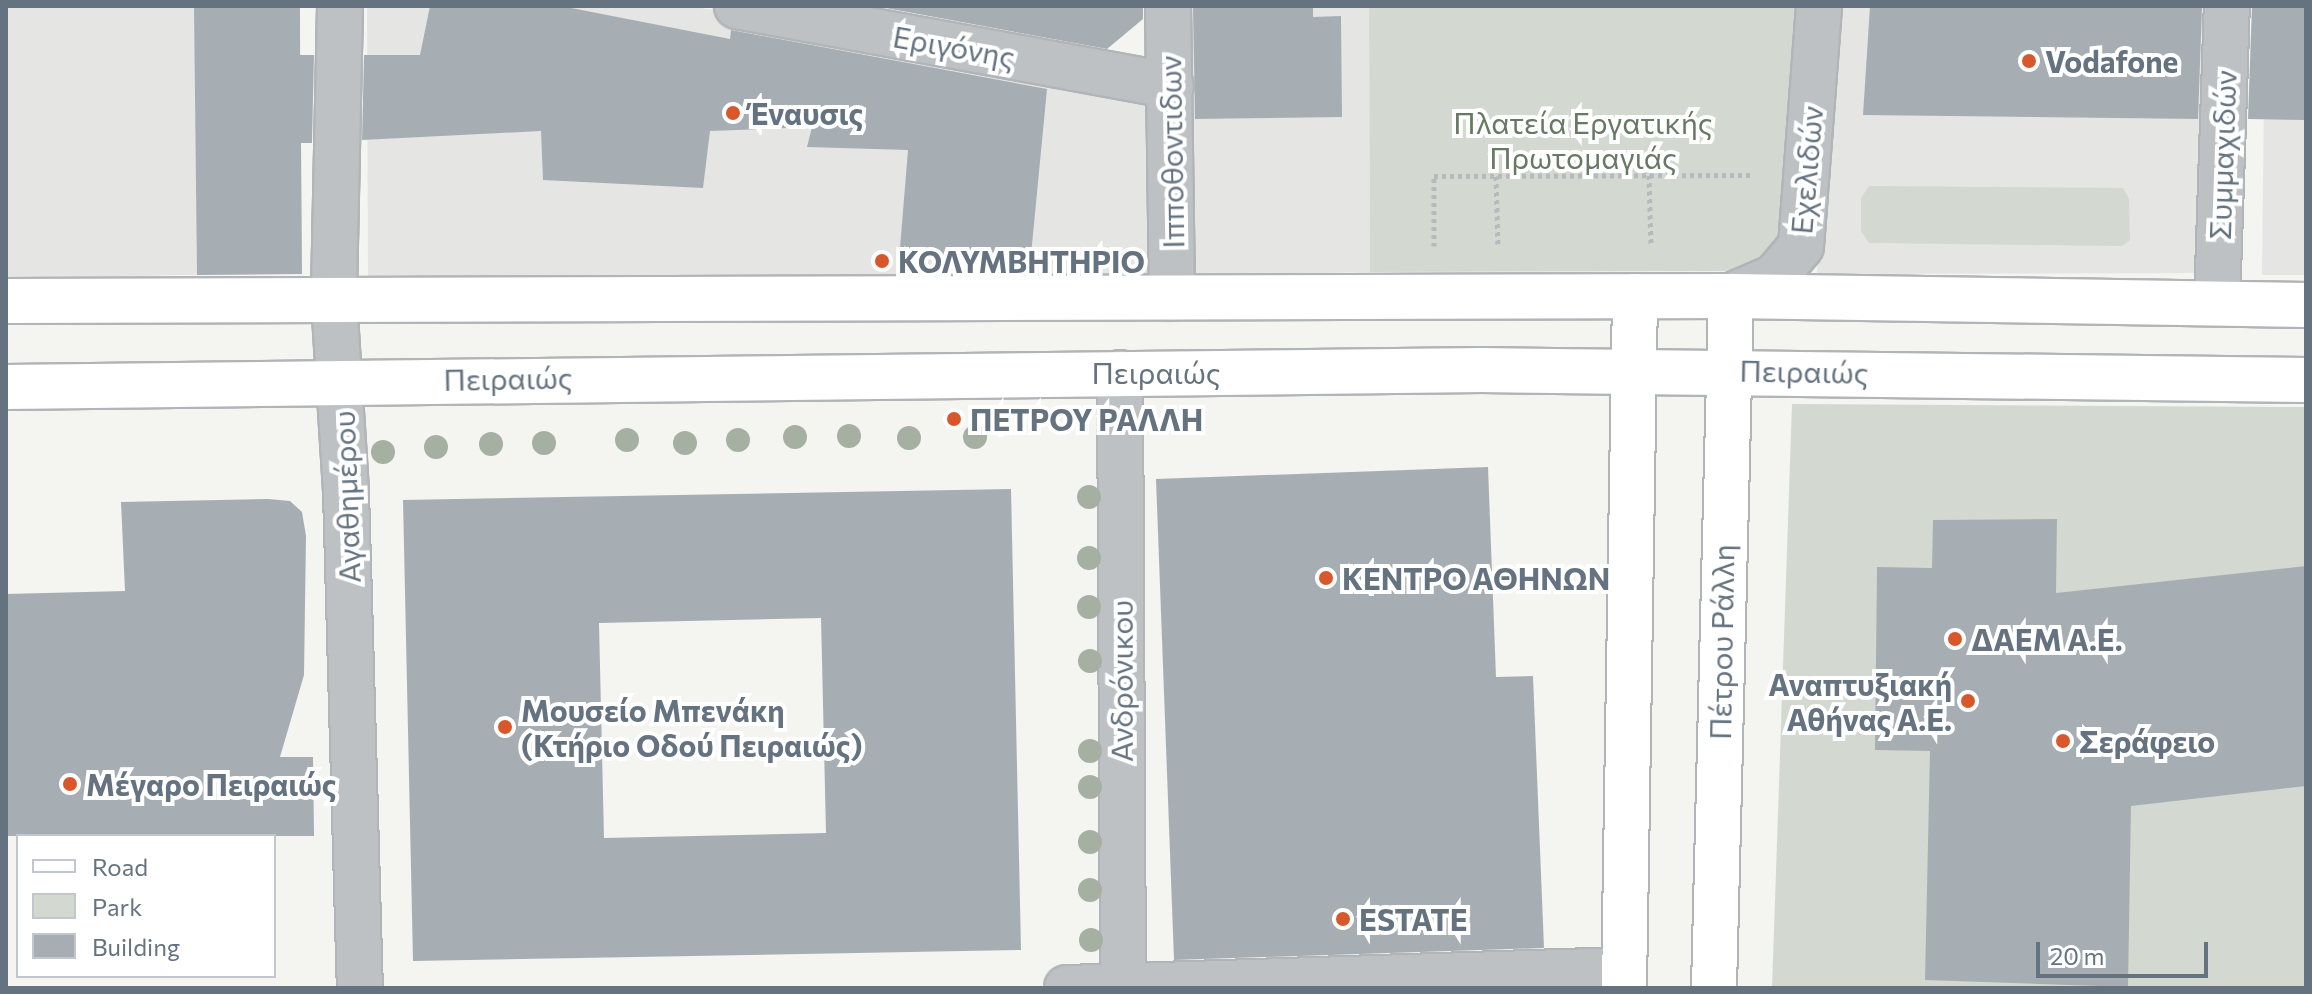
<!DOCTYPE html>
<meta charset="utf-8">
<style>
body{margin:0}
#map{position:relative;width:2312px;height:994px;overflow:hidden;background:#f4f4f0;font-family:Commissioner,sans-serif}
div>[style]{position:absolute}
.built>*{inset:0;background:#e5e6e4}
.green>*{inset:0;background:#d3d9d0}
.building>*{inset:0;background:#a7aeb3}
.path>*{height:5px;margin-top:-2.5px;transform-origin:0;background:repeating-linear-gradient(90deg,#b7babc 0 4px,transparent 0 8px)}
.roads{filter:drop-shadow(2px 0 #b1b5b8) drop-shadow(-2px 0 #b1b5b8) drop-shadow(0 2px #b1b5b8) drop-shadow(0 -2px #b1b5b8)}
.street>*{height:44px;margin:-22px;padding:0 22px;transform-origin:22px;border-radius:22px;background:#bdc1c4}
.primary>*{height:44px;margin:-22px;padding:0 22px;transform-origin:22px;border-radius:22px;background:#fff}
.trees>*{width:24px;height:24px;margin:-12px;border-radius:50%;background:#a6b0a2}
.dots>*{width:22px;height:22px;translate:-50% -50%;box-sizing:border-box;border:4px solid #fff;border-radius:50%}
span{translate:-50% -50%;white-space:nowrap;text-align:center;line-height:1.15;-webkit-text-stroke:8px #fff;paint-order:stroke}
.street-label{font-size:30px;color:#657380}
.poi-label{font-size:30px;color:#657380;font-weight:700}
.left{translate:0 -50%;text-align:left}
.right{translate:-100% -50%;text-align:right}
.park-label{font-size:30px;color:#677863}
.frame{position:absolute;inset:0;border:8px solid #657380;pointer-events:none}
.legend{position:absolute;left:16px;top:834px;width:260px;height:144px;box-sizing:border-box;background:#fff;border:2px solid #c1c7cc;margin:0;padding:10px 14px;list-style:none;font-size:24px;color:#657380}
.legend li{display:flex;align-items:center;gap:16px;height:40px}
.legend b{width:40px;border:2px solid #c1c7cc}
.scale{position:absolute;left:2036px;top:942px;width:172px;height:36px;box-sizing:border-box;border:4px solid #657380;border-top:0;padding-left:10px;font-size:24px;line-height:28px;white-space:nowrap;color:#657380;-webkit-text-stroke:6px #fff;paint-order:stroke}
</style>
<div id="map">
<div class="built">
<i style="clip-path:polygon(6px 6px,300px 6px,302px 273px,6px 278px)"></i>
<i style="clip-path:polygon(367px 6px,690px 6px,1154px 88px,1154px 275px,368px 284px)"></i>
<i style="clip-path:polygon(1174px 6px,1369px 6px,1370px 272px,1180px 276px)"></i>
<i style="clip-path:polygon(1835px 6px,2229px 6px,2223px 273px,1817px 274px)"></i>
<i style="clip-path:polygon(2265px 6px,2306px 6px,2306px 275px,2262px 275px)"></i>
</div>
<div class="green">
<i style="clip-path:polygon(1369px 6px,1798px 6px,1777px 271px,1370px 272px)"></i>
<i style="clip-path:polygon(1869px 186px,2123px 188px,2129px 199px,2130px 240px,2122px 246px,1869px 243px,1861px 231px,1861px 198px)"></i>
<i style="clip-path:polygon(1792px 404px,2306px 407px,2306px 988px,1772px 988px)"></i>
</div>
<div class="building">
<i style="clip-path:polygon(194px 6px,300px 6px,300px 55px,314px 55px,312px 143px,301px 143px,302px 274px,197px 275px)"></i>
<i style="clip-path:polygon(430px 6px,561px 6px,730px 39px,731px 30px,1047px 89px,1031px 255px,899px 260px,908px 150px,807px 147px,812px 127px,710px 131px,703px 188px,543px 180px,541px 131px,362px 140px,364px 55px,420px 55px)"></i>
<i style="clip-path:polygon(875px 6px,1143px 6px,1143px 19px,1107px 49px)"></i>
<i style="clip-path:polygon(1193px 6px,1313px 6px,1313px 17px,1341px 16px,1342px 117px,1195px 119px)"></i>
<i style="clip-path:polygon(1870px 6px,2202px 6px,2198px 119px,1863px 115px)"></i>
<i style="clip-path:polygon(2252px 6px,2306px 6px,2306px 120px,2248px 119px)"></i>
<i style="clip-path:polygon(1488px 467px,1496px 677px,1533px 676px,1544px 948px,1174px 960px,1156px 479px)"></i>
<i style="clip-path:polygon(evenodd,1011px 489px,1021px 950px,413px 961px,403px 500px,1011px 489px,821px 618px,826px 833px,604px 838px,599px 623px,821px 618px)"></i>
<i style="clip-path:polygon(268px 499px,290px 501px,302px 512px,306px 536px,304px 675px,280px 757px,313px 757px,314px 836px,6px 836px,6px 594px,125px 591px,121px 502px)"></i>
<i style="clip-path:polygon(2057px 519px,2056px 593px,2306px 566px,2306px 786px,2131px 806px,2128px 987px,1925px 980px,1930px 751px,1875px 750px,1877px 567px,1932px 568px,1933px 520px)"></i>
</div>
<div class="path">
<i style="left:1649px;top:175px;width:71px;rotate:88.4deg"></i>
<i style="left:1496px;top:176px;width:71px;rotate:88.4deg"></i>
<i style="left:1434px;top:246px;width:70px;rotate:-90deg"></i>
<i style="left:1434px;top:176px;width:320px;rotate:-0.2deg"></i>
</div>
<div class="roads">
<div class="street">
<i style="left:340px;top:6px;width:294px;rotate:91.2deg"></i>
<i style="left:334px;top:300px;width:192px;rotate:86.4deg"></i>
<i style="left:346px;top:492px;width:496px;rotate:88.4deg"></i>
<i style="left:737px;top:6px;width:441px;rotate:10.4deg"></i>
<i style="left:1168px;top:6px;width:292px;rotate:89.2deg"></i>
<i style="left:1731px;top:296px;width:48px;rotate:-23.4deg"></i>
<i style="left:1775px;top:277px;width:40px;rotate:-50deg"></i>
<i style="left:1801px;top:246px;width:241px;rotate:-85.7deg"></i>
<i style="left:2217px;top:303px;width:297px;rotate:-88.1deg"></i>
<i style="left:1120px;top:373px;width:615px;rotate:89.72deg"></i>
<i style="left:1067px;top:988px;width:557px;rotate:-1.85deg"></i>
</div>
<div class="primary">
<i style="left:6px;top:301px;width:1725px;rotate:-0.17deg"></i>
<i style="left:1731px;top:296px;width:575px;rotate:0.9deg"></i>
<i style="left:6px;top:387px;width:1476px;rotate:-0.66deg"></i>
<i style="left:1482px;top:370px;width:824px;rotate:0.7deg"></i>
<i style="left:1624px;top:988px;width:692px;rotate:-89.09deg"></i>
<i style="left:1714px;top:988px;width:692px;rotate:-88.59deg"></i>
</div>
</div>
<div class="trees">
<i style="left:849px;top:436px"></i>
<i style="left:795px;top:437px"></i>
<i style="left:975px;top:437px"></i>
<i style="left:909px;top:438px"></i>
<i style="left:627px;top:440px"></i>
<i style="left:738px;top:440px"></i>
<i style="left:544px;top:443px"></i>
<i style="left:685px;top:443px"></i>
<i style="left:491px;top:444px"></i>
<i style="left:436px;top:447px"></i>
<i style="left:383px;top:452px"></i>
<i style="left:1089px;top:497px"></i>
<i style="left:1089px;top:558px"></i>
<i style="left:1089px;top:607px"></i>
<i style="left:1090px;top:661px"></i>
<i style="left:1090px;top:751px"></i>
<i style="left:1090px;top:787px"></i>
<i style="left:1090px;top:842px"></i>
<i style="left:1090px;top:890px"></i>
<i style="left:1091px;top:940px"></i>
</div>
<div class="dots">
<i style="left:2029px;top:61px;background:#d9582b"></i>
<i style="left:733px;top:113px;background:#d9582b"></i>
<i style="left:882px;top:261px;background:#d9582b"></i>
<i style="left:954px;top:419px;background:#d9582b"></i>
<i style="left:1326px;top:578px;background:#d9582b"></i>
<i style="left:1955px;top:639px;background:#d9582b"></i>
<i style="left:1968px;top:701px;background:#d9582b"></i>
<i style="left:505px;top:727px;background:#d9582b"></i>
<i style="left:2063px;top:741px;background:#d9582b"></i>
<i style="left:70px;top:784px;background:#d9582b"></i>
<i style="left:1343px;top:919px;background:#d9582b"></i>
</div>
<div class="street-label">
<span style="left:954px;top:46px;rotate:10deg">Εριγόνης</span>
<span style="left:1171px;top:152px;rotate:-91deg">Ιπποθοντιδων</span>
<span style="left:2222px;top:155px;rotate:-88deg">Συμμαχιδών</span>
<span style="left:1806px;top:170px;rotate:-85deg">Εχελιδών</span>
<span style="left:1804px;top:371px;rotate:1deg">Πειραιώς</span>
<span style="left:1156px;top:372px">Πειραιώς</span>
<span style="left:508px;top:378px;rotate:-1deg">Πειραιώς</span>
<span style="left:346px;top:497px;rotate:-92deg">Αγαθημέρου</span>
<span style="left:1721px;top:642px;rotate:-89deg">Πέτρου Ράλλη</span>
<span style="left:1121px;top:681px;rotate:-90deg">Ανδρόνικου</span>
</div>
<div class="poi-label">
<span class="left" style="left:2045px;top:61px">Vodafone</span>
<span class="left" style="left:749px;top:113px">Έναυσις</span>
<span class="left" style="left:898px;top:261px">ΚΟΛΥΜΒΗΤΗΡΙΟ</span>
<span class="left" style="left:970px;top:419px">ΠΕΤΡΟΥ ΡΑΛΛΗ</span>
<span class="left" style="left:1342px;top:578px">ΚΕΝΤΡΟ ΑΘΗΝΩΝ</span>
<span class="left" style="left:1971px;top:639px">ΔΑΕΜ A.E.</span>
<span class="right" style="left:1952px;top:701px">Αναπτυξιακή<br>Αθήνας Α.Ε.</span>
<span class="left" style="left:521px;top:727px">Μουσείο Μπενάκη<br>(Κτήριο Οδού Πειραιώς)</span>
<span class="left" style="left:2079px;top:741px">Σεράφειο</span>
<span class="left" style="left:86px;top:784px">Μέγαρο Πειραιώς</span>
<span class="left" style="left:1359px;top:919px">ESTATE</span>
</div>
<div class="park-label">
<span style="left:1583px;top:139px">Πλατεία Εργατικής<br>Πρωτομαγιάς</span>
</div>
<div class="frame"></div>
<ul class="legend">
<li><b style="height:10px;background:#fff"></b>Road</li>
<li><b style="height:22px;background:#d3d9d0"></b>Park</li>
<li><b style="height:22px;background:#a7aeb3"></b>Building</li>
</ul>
<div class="scale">20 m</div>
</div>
